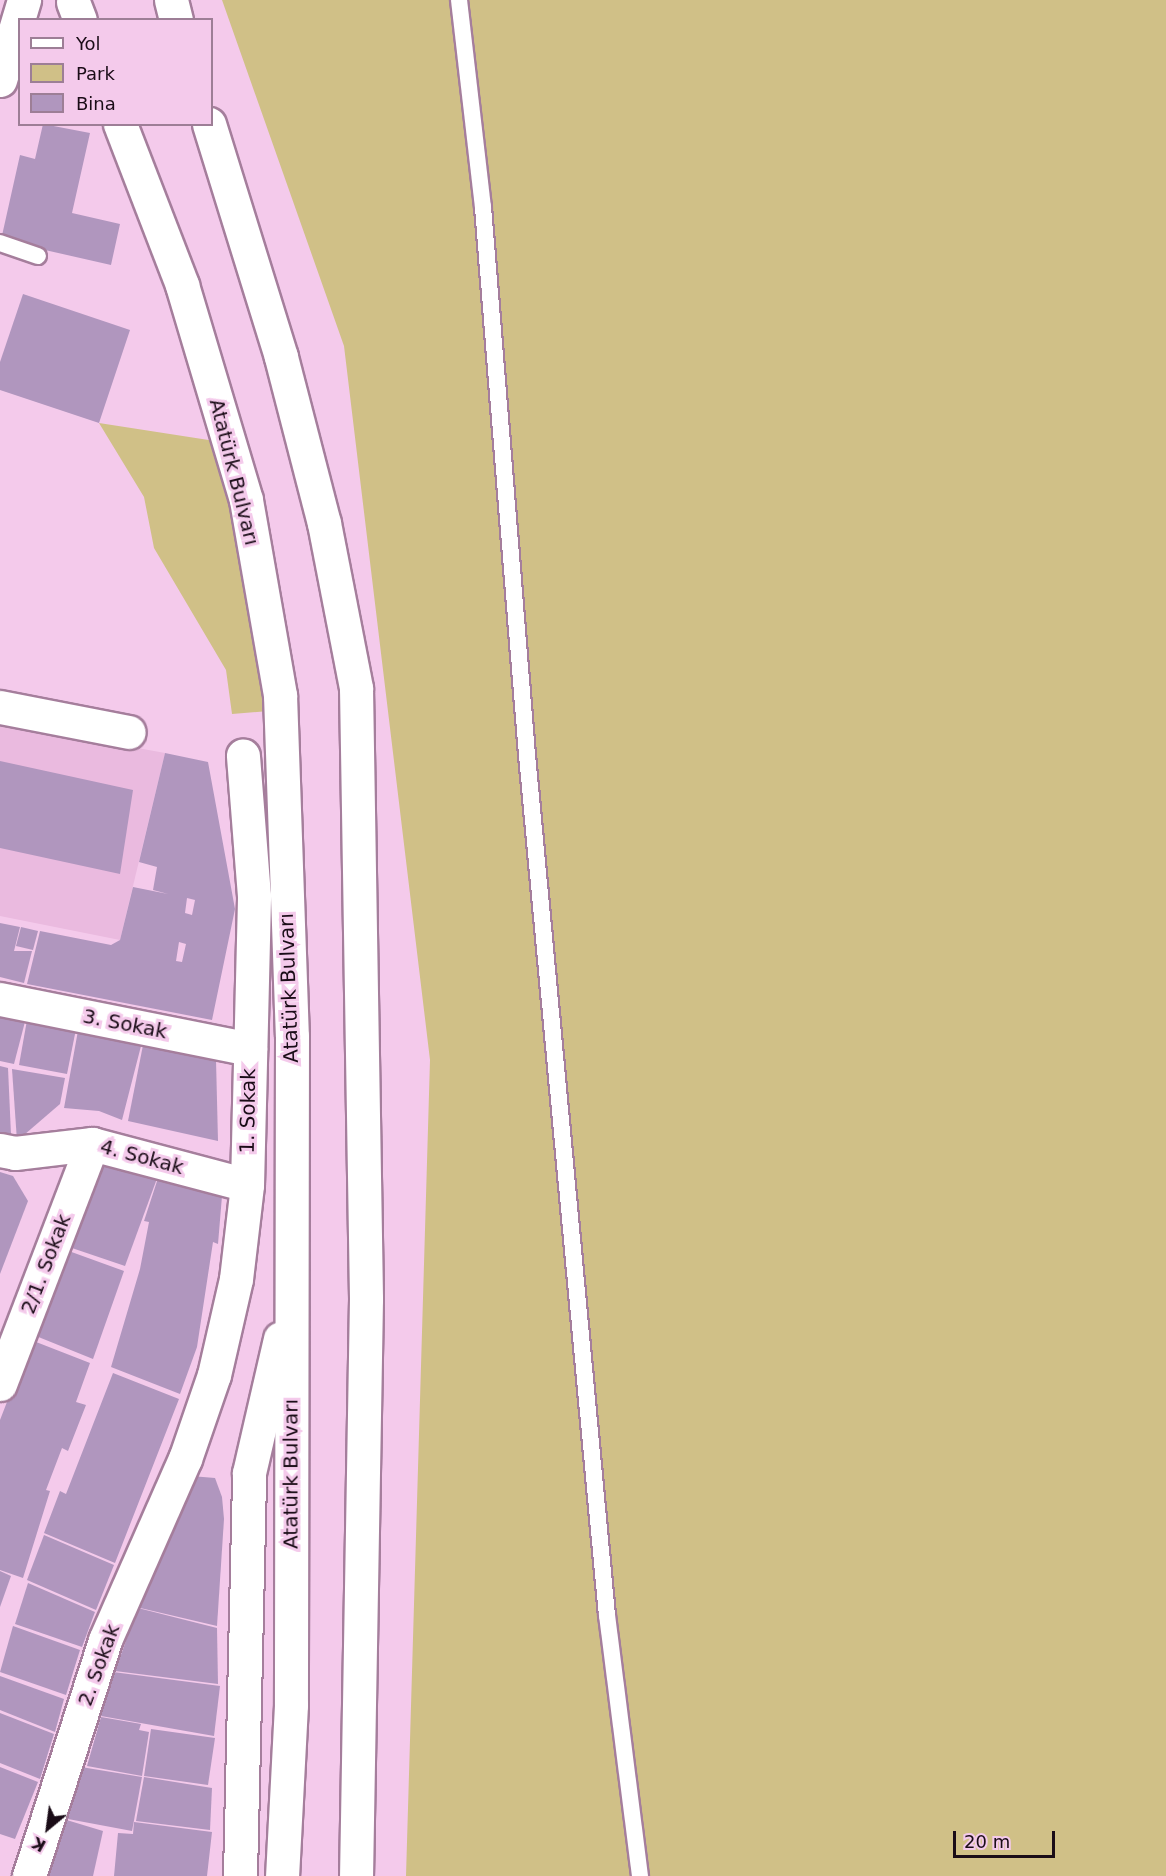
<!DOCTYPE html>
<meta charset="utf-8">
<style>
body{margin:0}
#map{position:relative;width:1166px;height:1876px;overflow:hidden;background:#f4caeb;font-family:"DejaVu Sans",sans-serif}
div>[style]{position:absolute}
.built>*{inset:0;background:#eabadf}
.green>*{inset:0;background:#d0c087}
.building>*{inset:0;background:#b096be}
.roads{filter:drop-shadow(2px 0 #a57e9c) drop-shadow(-2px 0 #a57e9c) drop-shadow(0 2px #a57e9c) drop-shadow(0 -2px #a57e9c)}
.service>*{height:16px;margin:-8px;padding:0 8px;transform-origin:8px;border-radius:8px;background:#fff}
.minor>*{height:33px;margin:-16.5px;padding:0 16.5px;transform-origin:16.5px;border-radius:16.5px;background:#fff}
.primary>*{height:33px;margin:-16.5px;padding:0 16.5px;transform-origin:16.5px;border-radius:16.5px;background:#fff}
.trunk>*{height:33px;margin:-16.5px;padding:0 16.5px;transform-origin:16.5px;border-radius:16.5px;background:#fff}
span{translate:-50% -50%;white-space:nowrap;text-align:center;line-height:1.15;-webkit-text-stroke:6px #f4caeb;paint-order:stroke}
.street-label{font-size:20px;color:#1a0c17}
.legend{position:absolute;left:18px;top:18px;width:195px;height:108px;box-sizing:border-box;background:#f4caeb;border:2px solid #9d7e96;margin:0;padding:8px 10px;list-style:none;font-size:18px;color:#1a0c17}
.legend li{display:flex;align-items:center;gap:12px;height:30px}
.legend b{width:30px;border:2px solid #9d7e96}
.north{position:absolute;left:18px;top:1798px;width:60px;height:60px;-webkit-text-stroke:4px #f4caeb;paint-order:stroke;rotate:209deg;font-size:16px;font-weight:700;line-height:24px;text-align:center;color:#1a0c17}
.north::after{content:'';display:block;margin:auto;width:21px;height:27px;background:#1a0c17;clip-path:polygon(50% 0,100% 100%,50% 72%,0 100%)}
.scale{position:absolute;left:953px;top:1831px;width:102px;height:27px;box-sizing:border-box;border:3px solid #1a0c17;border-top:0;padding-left:8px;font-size:18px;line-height:21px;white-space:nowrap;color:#1a0c17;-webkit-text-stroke:4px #f4caeb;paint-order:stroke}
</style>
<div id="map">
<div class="built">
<i style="clip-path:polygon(0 723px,165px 753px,120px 940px,0 916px)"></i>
</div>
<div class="green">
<i style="clip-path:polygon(222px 0,1166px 0,1166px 1876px,406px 1876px,430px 1060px,344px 346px)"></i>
<i style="clip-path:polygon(99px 423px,215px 441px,230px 494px,269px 711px,232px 714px,226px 670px,154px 548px,144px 497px)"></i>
</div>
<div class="building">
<i style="clip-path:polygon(43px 124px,90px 133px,72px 213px,120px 224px,111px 265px,1px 240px,20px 155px,35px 159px)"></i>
<i style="clip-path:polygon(23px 294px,130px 330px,99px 423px,0 390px,0 362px)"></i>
<i style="clip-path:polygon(evenodd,165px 753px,208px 762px,235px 909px,212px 1020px,27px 984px,40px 931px,111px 945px,120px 940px,133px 887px,168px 894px,153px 890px,157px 867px,139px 862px,165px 753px,187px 898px,195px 900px,192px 915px,185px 913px,187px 898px,165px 753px,179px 942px,186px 944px,182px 962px,176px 961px,179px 942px)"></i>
<i style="clip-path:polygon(0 761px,133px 790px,120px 874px,0 848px)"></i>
<i style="clip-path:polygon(0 923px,20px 927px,14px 951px,32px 951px,24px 983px,0 977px)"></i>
<i style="clip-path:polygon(21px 927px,38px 931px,33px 950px,16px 946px)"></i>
<i style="clip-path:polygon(0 1008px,27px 1014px,14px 1064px,0 1061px)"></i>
<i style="clip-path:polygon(27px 1020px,76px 1029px,67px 1074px,19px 1065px)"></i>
<i style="clip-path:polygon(79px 1025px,141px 1046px,122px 1120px,99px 1111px,64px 1108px)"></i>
<i style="clip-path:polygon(145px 1035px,216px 1060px,218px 1141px,128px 1121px)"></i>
<i style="clip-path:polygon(0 1066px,8px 1068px,11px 1135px,0 1133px)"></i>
<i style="clip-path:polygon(12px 1069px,65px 1078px,60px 1104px,17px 1141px)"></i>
<i style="clip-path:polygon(104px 1153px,159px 1173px,125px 1266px,66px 1246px)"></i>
<i style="clip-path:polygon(0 1172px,13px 1176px,28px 1201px,0 1274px)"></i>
<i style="clip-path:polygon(160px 1172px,215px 1190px,222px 1196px,218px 1244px,213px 1242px,197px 1347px,180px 1394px,111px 1367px,140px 1269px,149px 1222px,144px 1221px)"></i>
<i style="clip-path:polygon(66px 1250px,124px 1271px,93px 1359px,31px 1334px)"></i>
<i style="clip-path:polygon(31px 1340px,90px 1363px,76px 1402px,86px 1405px,68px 1451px,62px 1448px,46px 1490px,50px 1491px,23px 1578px,0 1570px,0 1420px)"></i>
<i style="clip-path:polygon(113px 1373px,179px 1399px,115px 1563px,44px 1533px,60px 1491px,66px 1494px)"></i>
<i style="clip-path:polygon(191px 1476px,215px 1478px,222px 1497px,224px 1519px,217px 1626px,136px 1607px)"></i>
<i style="clip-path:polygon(44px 1535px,114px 1565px,96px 1610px,27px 1580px)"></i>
<i style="clip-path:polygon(0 1571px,11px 1576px,0 1607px)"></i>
<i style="clip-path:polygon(28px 1583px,95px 1612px,82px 1647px,15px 1624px)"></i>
<i style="clip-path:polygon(138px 1608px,217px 1628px,218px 1684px,115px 1671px)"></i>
<i style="clip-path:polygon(13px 1626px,80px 1650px,66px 1695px,0 1672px)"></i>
<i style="clip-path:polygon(113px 1672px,220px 1686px,214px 1736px,101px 1716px)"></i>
<i style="clip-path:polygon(0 1676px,64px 1699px,55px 1732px,0 1710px)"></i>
<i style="clip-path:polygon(0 1713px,54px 1734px,40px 1779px,0 1763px)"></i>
<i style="clip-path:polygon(101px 1717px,141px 1724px,139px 1730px,149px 1732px,142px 1776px,87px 1766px)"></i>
<i style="clip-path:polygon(151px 1729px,215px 1738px,208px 1785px,144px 1776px)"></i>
<i style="clip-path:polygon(0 1767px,38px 1782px,15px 1839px,0 1834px)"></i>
<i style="clip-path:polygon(81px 1767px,142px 1777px,132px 1831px,68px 1819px)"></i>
<i style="clip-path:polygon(144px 1777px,212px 1788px,210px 1830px,136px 1821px)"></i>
<i style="clip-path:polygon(60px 1818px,103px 1831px,93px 1876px,45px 1876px)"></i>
<i style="clip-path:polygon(134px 1822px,212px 1832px,207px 1876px,114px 1876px,118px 1833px,133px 1834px)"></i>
</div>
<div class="roads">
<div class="service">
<i style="left:459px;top:0;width:208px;rotate:83.4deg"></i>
<i style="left:483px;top:207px;width:550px;rotate:85.41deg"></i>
<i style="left:527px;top:755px;width:864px;rotate:84.69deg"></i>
<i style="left:607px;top:1615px;width:263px;rotate:82.8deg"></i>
<i style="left:0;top:243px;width:40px;rotate:18.9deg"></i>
</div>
<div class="minor">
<i style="left:0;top:707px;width:131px;rotate:11deg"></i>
<i style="left:0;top:999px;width:255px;rotate:11.3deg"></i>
<i style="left:0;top:1150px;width:15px;rotate:11deg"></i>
<i style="left:15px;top:1153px;width:78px;rotate:-6.7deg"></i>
<i style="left:92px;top:1144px;width:160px;rotate:14.8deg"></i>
<i style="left:0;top:1384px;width:257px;rotate:-69deg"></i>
<i style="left:29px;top:1876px;width:248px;rotate:-72.1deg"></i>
<i style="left:105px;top:1640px;width:198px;rotate:-66.2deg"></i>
<i style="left:185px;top:1459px;width:89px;rotate:-71deg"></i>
<i style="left:214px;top:1375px;width:98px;rotate:-77.1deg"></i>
<i style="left:236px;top:1279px;width:95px;rotate:-83.3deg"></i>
<i style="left:247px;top:1185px;width:289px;rotate:-88.6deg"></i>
<i style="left:254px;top:896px;width:141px;rotate:-94.5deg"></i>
</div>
<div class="primary">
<i style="left:0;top:80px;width:84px;rotate:-73.3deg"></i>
</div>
<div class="trunk">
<i style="left:171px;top:0;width:21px;rotate:76deg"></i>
<i style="left:73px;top:2px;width:19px;rotate:69deg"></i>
<i style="left:120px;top:124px;width:173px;rotate:68.9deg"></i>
<i style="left:182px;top:285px;width:224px;rotate:73.4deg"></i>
<i style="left:246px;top:500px;width:198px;rotate:80.1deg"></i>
<i style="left:280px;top:695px;width:341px;rotate:88deg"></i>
<i style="left:292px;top:1036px;width:669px;rotate:90.09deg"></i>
<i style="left:291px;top:1705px;width:171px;rotate:93deg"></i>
<i style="left:209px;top:124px;width:244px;rotate:72.8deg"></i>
<i style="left:281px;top:357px;width:171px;rotate:75.5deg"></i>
<i style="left:324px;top:523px;width:168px;rotate:79deg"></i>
<i style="left:356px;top:688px;width:611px;rotate:89.06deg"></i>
<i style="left:366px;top:1299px;width:577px;rotate:90.99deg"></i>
<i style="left:240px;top:1876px;width:403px;rotate:-88.7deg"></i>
<i style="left:249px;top:1473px;width:138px;rotate:-77deg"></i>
</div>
</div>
<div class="street-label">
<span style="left:234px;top:472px;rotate:76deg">Atatürk Bulvarı</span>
<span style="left:289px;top:988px;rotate:-92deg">Atatürk Bulvarı</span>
<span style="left:125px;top:1024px;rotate:11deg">3. Sokak</span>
<span style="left:248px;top:1111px;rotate:-89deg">1. Sokak</span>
<span style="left:142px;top:1157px;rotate:15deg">4. Sokak</span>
<span style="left:46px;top:1264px;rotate:-69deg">2/1. Sokak</span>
<span style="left:291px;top:1474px;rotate:-90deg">Atatürk Bulvarı</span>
<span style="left:99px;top:1665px;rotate:-70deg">2. Sokak</span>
</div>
<ul class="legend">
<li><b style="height:8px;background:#fff"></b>Yol</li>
<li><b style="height:16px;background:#d0c087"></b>Park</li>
<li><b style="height:16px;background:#b096be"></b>Bina</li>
</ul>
<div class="north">K</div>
<div class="scale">20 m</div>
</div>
